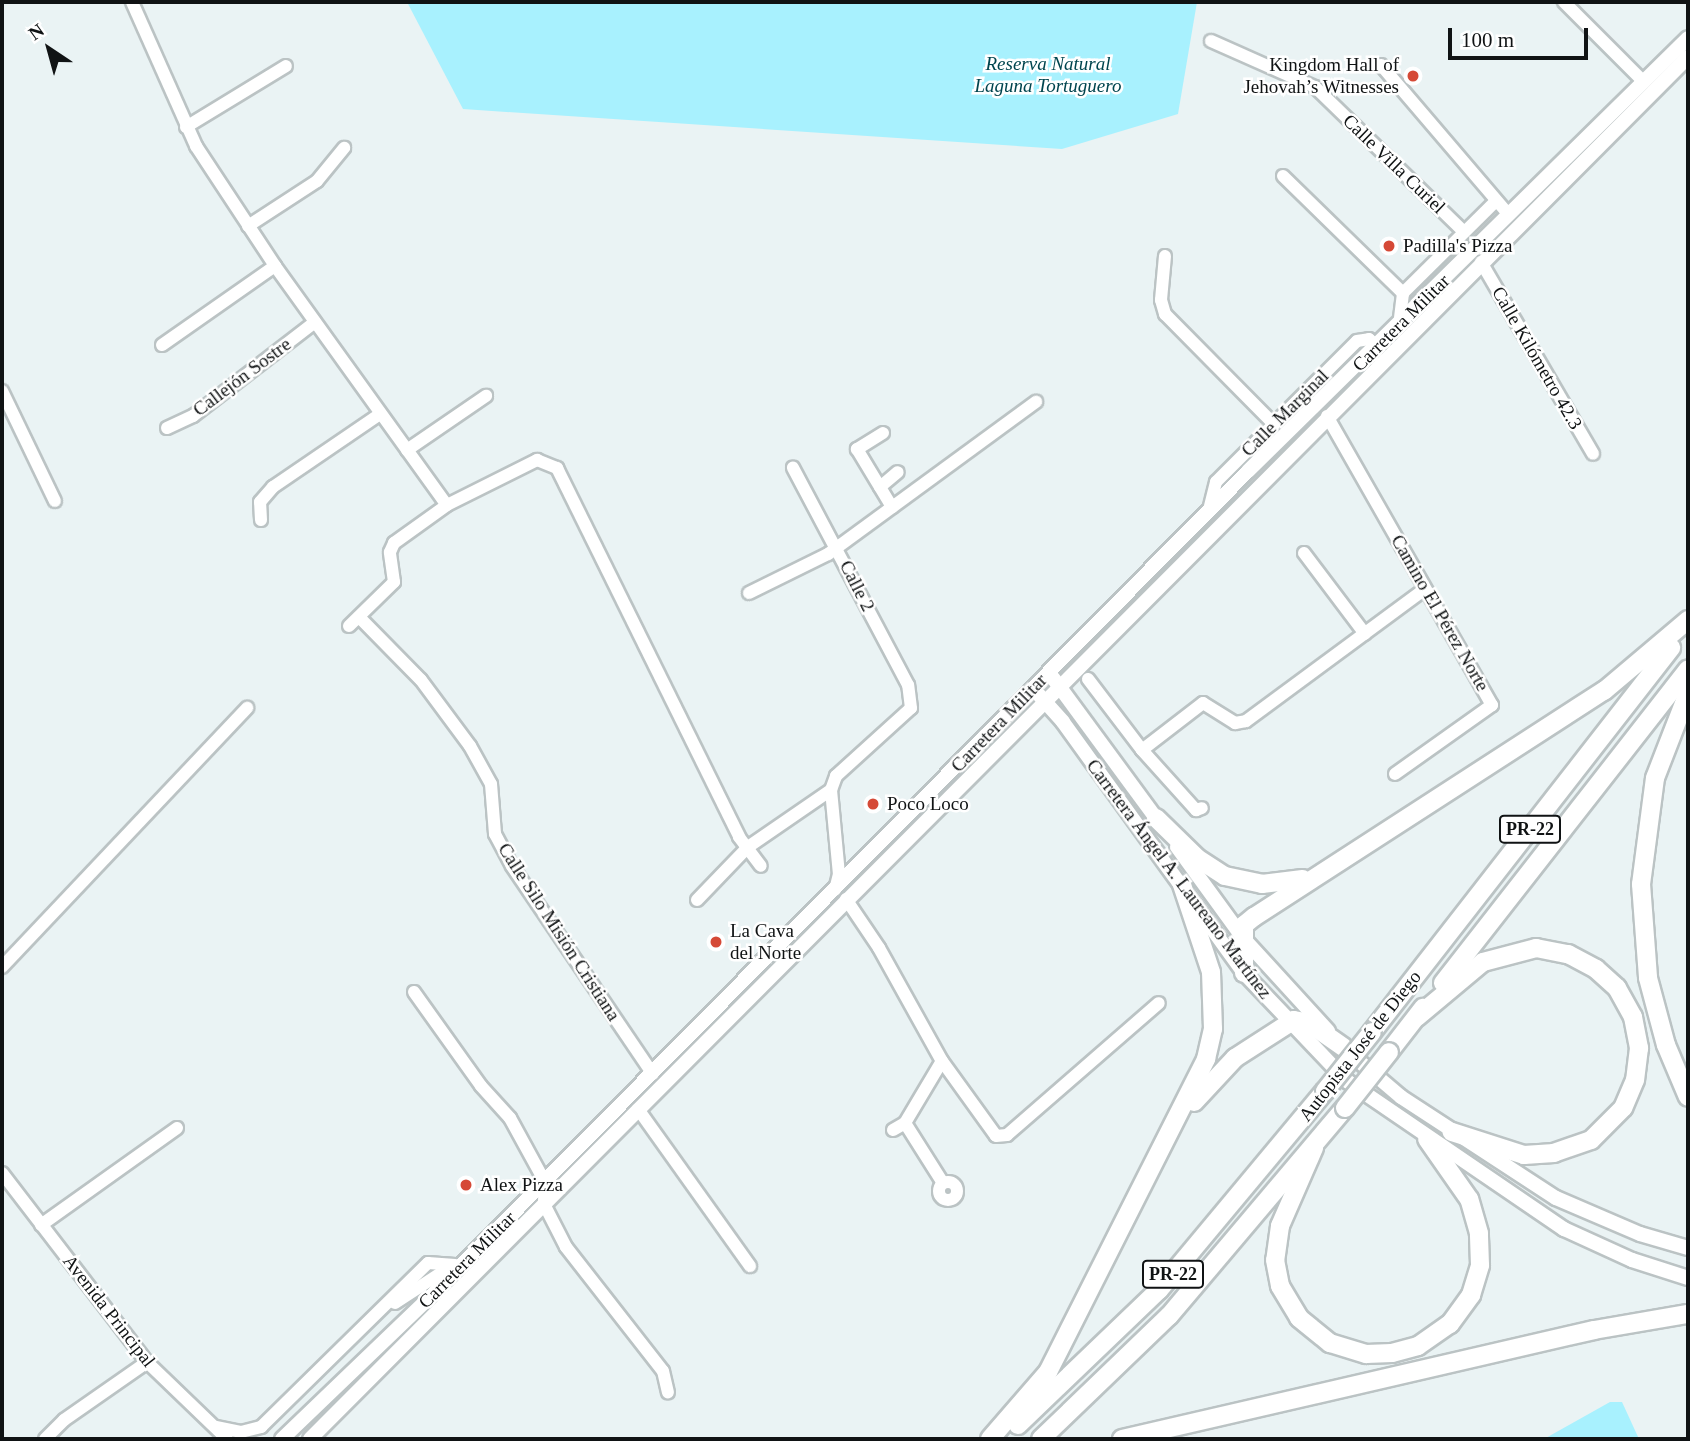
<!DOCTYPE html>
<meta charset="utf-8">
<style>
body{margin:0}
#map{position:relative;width:1690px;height:1441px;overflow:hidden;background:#eaf3f4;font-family:Georgia,serif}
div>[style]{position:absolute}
.green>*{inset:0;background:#a8f1fe}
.roads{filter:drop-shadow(2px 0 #bbc3c4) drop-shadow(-2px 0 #bbc3c4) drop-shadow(0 2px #bbc3c4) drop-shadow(0 -2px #bbc3c4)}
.minor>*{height:12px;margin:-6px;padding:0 6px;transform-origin:6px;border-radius:6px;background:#fff}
.minor>.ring{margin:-6px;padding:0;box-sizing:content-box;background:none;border:12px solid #fff;border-radius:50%}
.major>*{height:14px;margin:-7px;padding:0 7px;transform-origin:7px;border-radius:7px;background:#fff}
.highway>*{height:18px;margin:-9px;padding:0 9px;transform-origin:9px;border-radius:9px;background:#fff}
.bridges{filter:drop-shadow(2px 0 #bbc3c4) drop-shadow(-2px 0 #bbc3c4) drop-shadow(0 2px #bbc3c4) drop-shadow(0 -2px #bbc3c4)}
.highway-bridge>*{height:18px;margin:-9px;padding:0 9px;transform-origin:9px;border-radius:9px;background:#fff}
.dots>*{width:19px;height:19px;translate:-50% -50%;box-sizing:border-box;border:4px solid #fff;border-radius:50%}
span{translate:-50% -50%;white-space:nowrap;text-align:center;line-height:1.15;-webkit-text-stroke:5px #fff;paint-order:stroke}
.shield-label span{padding:2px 5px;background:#fff;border:2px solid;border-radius:5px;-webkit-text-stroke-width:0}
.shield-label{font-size:18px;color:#101314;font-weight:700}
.park-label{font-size:19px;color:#00454f;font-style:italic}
.poi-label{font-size:19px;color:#101314}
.right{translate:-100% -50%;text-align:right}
.left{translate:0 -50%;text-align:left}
.street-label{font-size:19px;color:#101314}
.frame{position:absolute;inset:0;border:4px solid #101314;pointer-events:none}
.north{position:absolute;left:14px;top:14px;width:70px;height:70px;-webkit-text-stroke:5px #fff;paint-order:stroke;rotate:324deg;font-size:19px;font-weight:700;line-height:28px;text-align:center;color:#101314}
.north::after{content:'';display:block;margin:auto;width:24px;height:32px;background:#101314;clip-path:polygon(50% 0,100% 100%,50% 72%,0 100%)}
.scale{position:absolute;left:1448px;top:28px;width:140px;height:32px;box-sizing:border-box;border:4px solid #101314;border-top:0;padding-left:9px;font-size:21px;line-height:24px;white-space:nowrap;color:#101314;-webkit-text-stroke:5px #fff;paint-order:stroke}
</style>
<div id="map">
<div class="green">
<i style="clip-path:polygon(407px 2px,1197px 2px,1178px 114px,1062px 149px,463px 109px)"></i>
<i style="clip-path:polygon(1610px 1402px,1622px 1402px,1639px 1439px,1544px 1439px)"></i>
</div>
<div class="roads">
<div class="minor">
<i style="left:132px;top:2px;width:158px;rotate:66deg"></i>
<i style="left:196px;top:146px;width:144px;rotate:56.6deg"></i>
<i style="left:275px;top:266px;width:294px;rotate:54.3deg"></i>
<i style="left:1564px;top:2px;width:113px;rotate:45deg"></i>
<i style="left:1211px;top:41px;width:114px;rotate:23.9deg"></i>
<i style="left:1315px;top:87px;width:208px;rotate:44.2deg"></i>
<i style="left:1381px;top:65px;width:197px;rotate:49.5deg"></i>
<i style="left:186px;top:127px;width:117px;rotate:-31.4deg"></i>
<i style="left:1283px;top:176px;width:168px;rotate:44.3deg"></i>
<i style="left:248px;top:226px;width:82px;rotate:-33.1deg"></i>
<i style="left:317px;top:181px;width:43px;rotate:-50.7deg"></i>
<i style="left:1165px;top:256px;width:44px;rotate:95.2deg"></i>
<i style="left:1161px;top:300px;width:15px;rotate:74deg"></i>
<i style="left:1165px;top:314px;width:155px;rotate:45.3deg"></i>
<i style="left:1481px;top:262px;width:222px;rotate:59.7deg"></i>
<i style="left:1399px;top:326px;width:33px;rotate:-83deg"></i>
<i style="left:1403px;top:293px;width:129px;rotate:-44.7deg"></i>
<i style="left:162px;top:345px;width:138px;rotate:-35deg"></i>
<i style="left:2px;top:391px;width:122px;rotate:64.3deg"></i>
<i style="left:1327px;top:416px;width:333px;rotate:60.3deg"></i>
<i style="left:1492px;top:705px;width:119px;rotate:144.6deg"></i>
<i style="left:167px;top:428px;width:29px;rotate:-25deg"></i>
<i style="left:193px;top:416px;width:154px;rotate:-37.6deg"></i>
<i style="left:883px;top:433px;width:31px;rotate:148deg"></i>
<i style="left:857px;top:449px;width:68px;rotate:58.9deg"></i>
<i style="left:407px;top:450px;width:96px;rotate:-34.4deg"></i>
<i style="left:880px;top:487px;width:23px;rotate:-40deg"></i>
<i style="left:1209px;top:510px;width:29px;rotate:-76deg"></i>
<i style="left:1216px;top:482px;width:199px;rotate:-45deg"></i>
<i style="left:1357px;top:341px;width:12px;rotate:-9deg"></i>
<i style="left:1369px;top:339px;width:11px;rotate:45deg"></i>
<i style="left:261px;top:520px;width:18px;rotate:-93deg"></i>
<i style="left:260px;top:502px;width:20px;rotate:-49deg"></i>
<i style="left:273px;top:487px;width:130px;rotate:-34.3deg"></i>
<i style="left:1304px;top:553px;width:101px;rotate:53deg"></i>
<i style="left:749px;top:593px;width:88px;rotate:-26.3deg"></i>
<i style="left:828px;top:554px;width:258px;rotate:-36.2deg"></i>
<i style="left:359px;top:617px;width:88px;rotate:45.5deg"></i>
<i style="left:421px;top:680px;width:82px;rotate:53.4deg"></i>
<i style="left:470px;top:746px;width:43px;rotate:61.1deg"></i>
<i style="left:491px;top:784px;width:50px;rotate:85.4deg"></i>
<i style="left:495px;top:834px;width:36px;rotate:62deg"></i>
<i style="left:512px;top:866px;width:251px;rotate:55.9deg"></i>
<i style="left:349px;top:626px;width:63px;rotate:-44.4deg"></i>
<i style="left:394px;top:582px;width:30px;rotate:-98deg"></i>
<i style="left:390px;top:552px;width:10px;rotate:-66deg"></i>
<i style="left:394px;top:543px;width:65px;rotate:-35.6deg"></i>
<i style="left:447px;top:505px;width:101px;rotate:-26.6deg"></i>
<i style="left:537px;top:460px;width:22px;rotate:22deg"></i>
<i style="left:557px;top:468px;width:411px;rotate:63.7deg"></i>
<i style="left:739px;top:837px;width:36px;rotate:53deg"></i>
<i style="left:1088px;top:679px;width:89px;rotate:52.7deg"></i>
<i style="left:1142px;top:750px;width:81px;rotate:48deg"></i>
<i style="left:1196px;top:810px;width:6px;rotate:-18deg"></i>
<i style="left:1142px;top:750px;width:77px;rotate:-37.6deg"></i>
<i style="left:1203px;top:703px;width:38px;rotate:32deg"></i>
<i style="left:1235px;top:723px;width:11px;rotate:-10deg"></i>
<i style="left:1246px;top:721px;width:222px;rotate:-36.4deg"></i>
<i style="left:831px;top:790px;width:84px;rotate:84.6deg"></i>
<i style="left:839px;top:874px;width:16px;rotate:104deg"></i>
<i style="left:846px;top:899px;width:59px;rotate:56deg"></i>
<i style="left:879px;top:948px;width:129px;rotate:60.9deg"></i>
<i style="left:942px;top:1061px;width:92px;rotate:54.2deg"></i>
<i style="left:996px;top:1136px;width:11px;rotate:-5deg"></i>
<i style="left:1007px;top:1135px;width:201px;rotate:-41deg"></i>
<i style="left:697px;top:900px;width:74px;rotate:-46.1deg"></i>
<i style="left:748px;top:847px;width:101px;rotate:-34.5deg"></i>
<i style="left:831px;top:790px;width:15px;rotate:-70deg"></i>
<i style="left:836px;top:776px;width:101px;rotate:-42.2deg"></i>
<i style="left:911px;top:708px;width:23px;rotate:-97deg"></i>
<i style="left:908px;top:685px;width:246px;rotate:-117.9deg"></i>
<i style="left:2px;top:967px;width:357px;rotate:-46.6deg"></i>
<i style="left:414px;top:992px;width:115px;rotate:54.5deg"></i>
<i style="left:481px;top:1086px;width:43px;rotate:47.8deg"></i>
<i style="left:510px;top:1118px;width:73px;rotate:61.3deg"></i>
<i style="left:545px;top:1182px;width:22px;rotate:93deg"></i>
<i style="left:544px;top:1204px;width:48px;rotate:62.9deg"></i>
<i style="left:566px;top:1247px;width:157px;rotate:52deg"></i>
<i style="left:663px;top:1371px;width:22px;rotate:77deg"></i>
<i style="left:638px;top:1109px;width:193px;rotate:54.5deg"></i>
<i style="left:905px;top:1123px;width:71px;rotate:57.7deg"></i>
<i style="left:893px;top:1130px;width:14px;rotate:-30deg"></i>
<i style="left:905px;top:1123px;width:72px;rotate:-59.2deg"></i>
<i style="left:2px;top:1173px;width:238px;rotate:52.5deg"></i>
<i style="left:147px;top:1362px;width:111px;rotate:43.9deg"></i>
<i class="ring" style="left:939px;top:1182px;width:6px;height:6px"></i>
<i style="left:41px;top:1225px;width:167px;rotate:-35.5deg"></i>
<i style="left:395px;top:1303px;width:69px;rotate:-33.2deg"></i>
<i style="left:216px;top:1427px;width:25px;rotate:11deg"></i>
<i style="left:241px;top:1432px;width:21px;rotate:-14deg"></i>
<i style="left:261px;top:1427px;width:234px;rotate:-44.5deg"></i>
<i style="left:428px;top:1263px;width:27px;rotate:4deg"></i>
<i style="left:45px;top:1439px;width:27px;rotate:-45deg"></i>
<i style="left:64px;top:1420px;width:101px;rotate:-34.9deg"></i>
</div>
<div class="major">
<i style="left:1053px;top:678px;width:182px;rotate:53.7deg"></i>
<i style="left:1039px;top:695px;width:36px;rotate:48deg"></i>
<i style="left:1063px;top:722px;width:309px;rotate:54.2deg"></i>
<i style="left:1244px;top:973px;width:149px;rotate:46.4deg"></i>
<i style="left:1347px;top:1081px;width:263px;rotate:34.3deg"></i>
<i style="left:1564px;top:1229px;width:75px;rotate:24.5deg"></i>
<i style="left:1632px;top:1260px;width:59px;rotate:17.8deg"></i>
<i style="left:1177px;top:847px;width:112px;rotate:54deg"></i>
<i style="left:1243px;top:938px;width:126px;rotate:47.6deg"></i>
<i style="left:1347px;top:1051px;width:71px;rotate:40.4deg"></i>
<i style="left:1401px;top:1097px;width:185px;rotate:33.1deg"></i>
<i style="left:1556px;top:1198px;width:91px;rotate:23.2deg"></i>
<i style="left:1640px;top:1234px;width:50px;rotate:16.3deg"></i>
<i style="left:282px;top:1439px;width:204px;rotate:-43.8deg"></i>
<i style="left:429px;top:1298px;width:1164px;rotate:-45.28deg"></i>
<i style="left:1248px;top:471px;width:617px;rotate:-44.54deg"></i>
<i style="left:310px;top:1439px;width:1952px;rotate:-45.08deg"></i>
</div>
<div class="highway">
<i style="left:1688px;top:693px;width:91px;rotate:111.2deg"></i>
<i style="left:1655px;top:778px;width:107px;rotate:97.5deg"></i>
<i style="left:1641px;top:884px;width:94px;rotate:85.7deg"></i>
<i style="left:1648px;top:978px;width:69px;rotate:75deg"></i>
<i style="left:1666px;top:1045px;width:56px;rotate:67.1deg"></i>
<i style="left:1156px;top:818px;width:57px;rotate:44.3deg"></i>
<i style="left:1197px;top:858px;width:33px;rotate:33deg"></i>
<i style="left:1225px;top:876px;width:38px;rotate:12deg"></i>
<i style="left:1262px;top:884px;width:41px;rotate:-7deg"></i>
<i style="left:1244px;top:973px;width:48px;rotate:-90deg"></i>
<i style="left:1244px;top:925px;width:13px;rotate:-39deg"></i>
<i style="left:1254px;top:917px;width:417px;rotate:-32.9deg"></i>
<i style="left:1604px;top:691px;width:110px;rotate:-40.2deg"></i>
<i style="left:1443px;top:983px;width:398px;rotate:-52deg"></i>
<i style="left:1417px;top:1017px;width:86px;rotate:-39.8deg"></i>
<i style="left:1483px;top:962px;width:55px;rotate:-14.8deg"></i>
<i style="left:1536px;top:948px;width:33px;rotate:11deg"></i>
<i style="left:1568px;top:954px;width:32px;rotate:28deg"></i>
<i style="left:1596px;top:969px;width:28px;rotate:42deg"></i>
<i style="left:1617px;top:988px;width:33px;rotate:61deg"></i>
<i style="left:1633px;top:1017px;width:32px;rotate:79deg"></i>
<i style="left:1639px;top:1048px;width:32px;rotate:97deg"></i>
<i style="left:1635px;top:1080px;width:30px;rotate:113deg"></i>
<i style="left:1623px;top:1108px;width:45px;rotate:135deg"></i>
<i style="left:1591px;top:1140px;width:39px;rotate:161deg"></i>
<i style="left:1554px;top:1153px;width:30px;rotate:176deg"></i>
<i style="left:1524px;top:1155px;width:76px;rotate:-162.3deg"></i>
<i style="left:1372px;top:1032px;width:487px;rotate:-52.1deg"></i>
<i style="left:1389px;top:1052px;width:56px;rotate:-52.3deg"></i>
<i style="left:1194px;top:1102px;width:60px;rotate:-47deg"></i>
<i style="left:1235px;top:1058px;width:70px;rotate:-32.8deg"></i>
<i style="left:1294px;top:1020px;width:15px;rotate:11deg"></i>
<i style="left:1309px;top:1023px;width:42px;rotate:35.2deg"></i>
<i style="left:1314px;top:1148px;width:85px;rotate:113.6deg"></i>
<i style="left:1280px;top:1226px;width:34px;rotate:98deg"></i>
<i style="left:1275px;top:1260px;width:26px;rotate:79deg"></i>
<i style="left:1280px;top:1286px;width:37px;rotate:59deg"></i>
<i style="left:1299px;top:1318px;width:40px;rotate:39deg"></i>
<i style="left:1330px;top:1343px;width:38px;rotate:17deg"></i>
<i style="left:1366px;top:1354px;width:26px;rotate:-2deg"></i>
<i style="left:1392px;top:1353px;width:27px;rotate:-15deg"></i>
<i style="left:1418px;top:1346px;width:39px;rotate:-35deg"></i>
<i style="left:1450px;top:1324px;width:36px;rotate:-54deg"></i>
<i style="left:1471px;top:1295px;width:31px;rotate:-73deg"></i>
<i style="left:1480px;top:1265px;width:32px;rotate:-92deg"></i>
<i style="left:1479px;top:1233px;width:35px;rotate:-106deg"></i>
<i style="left:1469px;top:1199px;width:73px;rotate:-125deg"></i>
<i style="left:1018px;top:1425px;width:195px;rotate:-43.8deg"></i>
<i style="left:1159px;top:1290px;width:259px;rotate:-50.2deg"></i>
<i style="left:990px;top:1439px;width:89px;rotate:-49.1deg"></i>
<i style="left:1048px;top:1372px;width:351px;rotate:-63.2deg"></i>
<i style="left:1206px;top:1059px;width:31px;rotate:-77deg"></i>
<i style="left:1213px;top:1029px;width:57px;rotate:-92deg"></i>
<i style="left:1211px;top:972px;width:92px;rotate:-108.4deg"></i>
<i style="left:1041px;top:1439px;width:178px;rotate:-43.9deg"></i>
<i style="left:1169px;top:1316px;width:272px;rotate:-49.8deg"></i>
<i style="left:1122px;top:1439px;width:484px;rotate:-13deg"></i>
<i style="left:1594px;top:1330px;width:95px;rotate:-9.7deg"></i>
</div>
</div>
<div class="bridges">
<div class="highway-bridge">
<i style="left:1325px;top:1091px;width:75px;rotate:-51.5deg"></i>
<i style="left:1345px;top:1108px;width:71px;rotate:-51.8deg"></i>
</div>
</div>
<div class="dots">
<i style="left:1413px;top:76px;background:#d54936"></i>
<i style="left:1389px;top:246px;background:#d54936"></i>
<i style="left:873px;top:804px;background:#d54936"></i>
<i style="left:716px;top:942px;background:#d54936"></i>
<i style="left:466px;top:1185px;background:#d54936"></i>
</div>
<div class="shield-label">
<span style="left:1530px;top:829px">PR-22</span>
<span style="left:1173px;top:1274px">PR-22</span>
</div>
<div class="park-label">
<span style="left:1048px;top:75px">Reserva Natural<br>Laguna Tortuguero</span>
</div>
<div class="poi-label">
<span class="right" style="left:1399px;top:76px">Kingdom Hall of<br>Jehovah’s Witnesses</span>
<span class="left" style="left:1403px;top:246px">Padilla's Pizza</span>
<span class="left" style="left:887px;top:804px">Poco Loco</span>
<span class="left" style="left:730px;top:942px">La Cava<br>del Norte</span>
<span class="left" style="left:480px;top:1185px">Alex Pizza</span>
</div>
<div class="street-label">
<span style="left:1394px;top:164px;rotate:44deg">Calle Villa Curiel</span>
<span style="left:1401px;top:323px;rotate:-45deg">Carretera Militar</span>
<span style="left:1537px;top:358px;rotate:60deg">Calle Kilómetro 42.3</span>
<span style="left:242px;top:377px;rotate:-37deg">Callejón Sostre</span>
<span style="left:1285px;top:413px;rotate:-45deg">Calle Marginal</span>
<span style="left:857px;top:586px;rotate:63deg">Calle 2</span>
<span style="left:1440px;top:613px;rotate:60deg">Camino El Pérez Norte</span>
<span style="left:999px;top:723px;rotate:-46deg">Carretera Militar</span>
<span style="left:1179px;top:879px;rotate:53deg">Carretera Ángel A. Laureano Martínez</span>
<span style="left:559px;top:932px;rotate:57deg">Calle Silo Misión Cristiana</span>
<span style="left:1360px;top:1046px;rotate:-52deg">Autopista José de Diego</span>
<span style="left:467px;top:1260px;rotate:-45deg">Carretera Militar</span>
<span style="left:109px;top:1311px;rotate:52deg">Avenida Principal</span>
</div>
<div class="frame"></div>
<div class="north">N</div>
<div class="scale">100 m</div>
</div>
